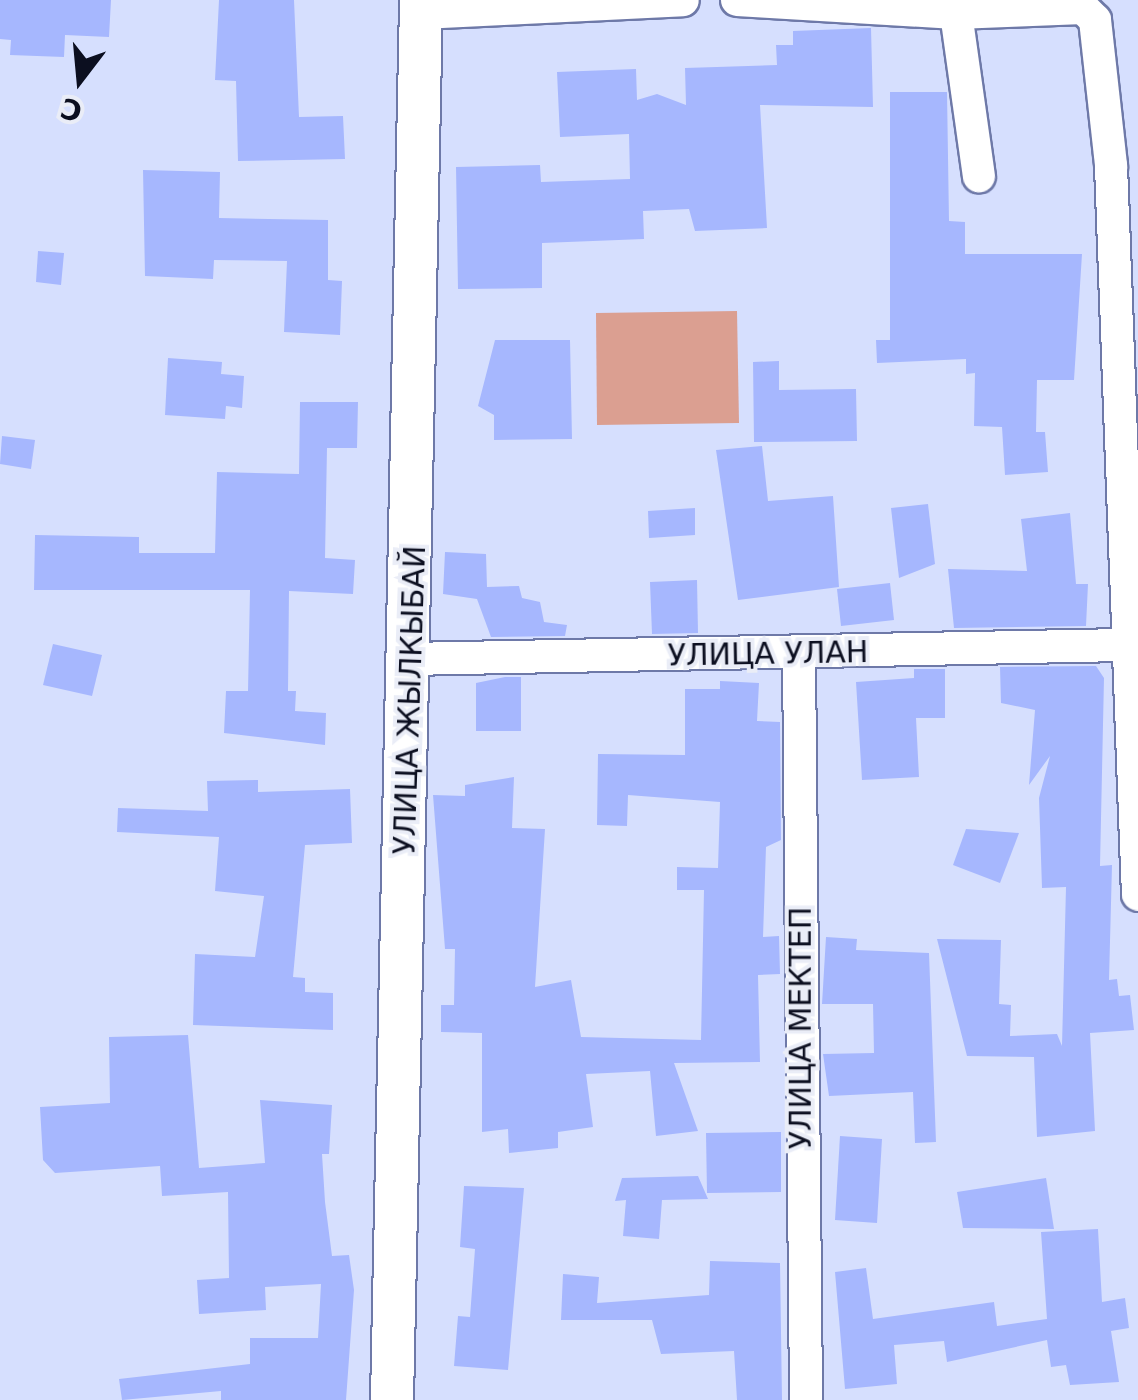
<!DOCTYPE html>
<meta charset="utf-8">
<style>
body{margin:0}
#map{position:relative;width:1138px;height:1400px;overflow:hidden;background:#d6dffe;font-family:"DejaVu Sans",sans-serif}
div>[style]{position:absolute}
.green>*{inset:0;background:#db9f91}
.building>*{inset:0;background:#a6b7fe}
.roads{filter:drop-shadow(2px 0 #6e79a8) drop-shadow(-2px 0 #6e79a8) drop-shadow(0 2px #6e79a8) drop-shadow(0 -2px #6e79a8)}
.minor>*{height:32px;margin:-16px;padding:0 16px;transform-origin:16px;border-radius:16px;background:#fff}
.tertiary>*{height:42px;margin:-21px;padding:0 21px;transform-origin:21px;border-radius:21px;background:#fff}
span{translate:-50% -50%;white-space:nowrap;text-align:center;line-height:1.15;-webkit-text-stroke:8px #eaedf7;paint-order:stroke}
.street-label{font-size:30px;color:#0c0f20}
.north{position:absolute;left:30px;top:30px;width:100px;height:100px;-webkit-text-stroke:8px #eaedf7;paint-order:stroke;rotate:196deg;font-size:28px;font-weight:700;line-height:40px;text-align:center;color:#0c0f20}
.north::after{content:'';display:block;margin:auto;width:35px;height:45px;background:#0c0f20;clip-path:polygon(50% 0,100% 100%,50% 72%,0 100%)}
</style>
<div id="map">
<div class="green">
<i style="clip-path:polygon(737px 311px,739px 423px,597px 425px,596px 313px)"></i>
</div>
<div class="building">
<i style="clip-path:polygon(0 0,111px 0,109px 37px,65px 35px,64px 57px,10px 55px,11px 40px,0 39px)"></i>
<i style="clip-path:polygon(219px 0,294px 0,299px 117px,343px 116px,345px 159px,238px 161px,236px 81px,215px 80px)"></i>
<i style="clip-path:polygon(871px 28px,873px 107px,760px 105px,767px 228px,695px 231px,689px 209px,643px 211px,644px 239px,542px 243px,542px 288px,458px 289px,456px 167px,540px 165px,541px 182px,630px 179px,629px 134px,560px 137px,557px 72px,636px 69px,637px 100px,657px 94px,686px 105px,685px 68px,777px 65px,776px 45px,793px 45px,793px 31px)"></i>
<i style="clip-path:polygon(890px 92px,947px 92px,949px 221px,965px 222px,965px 254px,1082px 254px,1074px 380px,1037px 380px,1036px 432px,1045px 432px,1048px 472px,1005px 475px,1002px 427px,974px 426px,975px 373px,966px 374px,966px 359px,877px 363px,876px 340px,890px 340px)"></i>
<i style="clip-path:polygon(143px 170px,220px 172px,219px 218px,328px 220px,328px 280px,342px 281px,340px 335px,284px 332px,287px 261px,214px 260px,213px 279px,145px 276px)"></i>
<i style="clip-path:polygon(38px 251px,64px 253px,61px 285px,36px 282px)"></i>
<i style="clip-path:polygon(495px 340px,570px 340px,572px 439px,494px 440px,494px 415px,478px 406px)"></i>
<i style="clip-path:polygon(168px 358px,222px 362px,221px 374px,244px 376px,242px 408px,226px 406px,225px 419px,165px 415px)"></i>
<i style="clip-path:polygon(779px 361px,779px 390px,856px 389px,857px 441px,754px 442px,753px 362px)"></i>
<i style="clip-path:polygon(300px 402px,358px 402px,357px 448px,327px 448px,325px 558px,355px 560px,353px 594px,289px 591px,288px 691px,296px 691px,295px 711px,326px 713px,325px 745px,224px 733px,226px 691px,248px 691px,250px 590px,34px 590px,35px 535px,139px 537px,139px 553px,215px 553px,217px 472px,299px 474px)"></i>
<i style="clip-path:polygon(2px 436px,35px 440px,31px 469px,0 464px)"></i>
<i style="clip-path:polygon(762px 446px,768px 501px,833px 496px,839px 587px,738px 600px,716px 450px)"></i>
<i style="clip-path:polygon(928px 504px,935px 564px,899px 578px,891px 508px)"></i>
<i style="clip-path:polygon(695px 508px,695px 535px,649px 538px,648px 511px)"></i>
<i style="clip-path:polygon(1070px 513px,1076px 584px,1088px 584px,1086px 626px,954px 628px,948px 569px,1027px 571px,1021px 519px)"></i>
<i style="clip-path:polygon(445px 552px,486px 554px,487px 587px,519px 586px,522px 598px,540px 602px,544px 622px,567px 625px,565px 636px,491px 637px,477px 599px,443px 594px)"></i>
<i style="clip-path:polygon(697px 580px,698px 633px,652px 634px,650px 582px)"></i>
<i style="clip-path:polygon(890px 583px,894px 620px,841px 626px,837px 589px)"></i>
<i style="clip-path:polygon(53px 644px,102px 655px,92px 696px,43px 685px)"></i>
<i style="clip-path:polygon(1096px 666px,1104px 678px,1100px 866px,1112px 865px,1109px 980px,1117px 979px,1119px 996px,1130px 995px,1134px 1030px,1090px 1033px,1095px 1131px,1037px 1137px,1034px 1057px,967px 1056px,937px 939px,1001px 940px,999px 1004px,1011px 1005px,1010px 1036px,1057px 1034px,1062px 1046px,1066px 887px,1042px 888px,1039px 798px,1050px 756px,1029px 785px,1035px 710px,1001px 703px,1000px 667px)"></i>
<i style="clip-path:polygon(914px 669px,945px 669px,945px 718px,916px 718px,919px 777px,862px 780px,856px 682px,914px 678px)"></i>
<i style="clip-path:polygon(505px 677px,521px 677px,521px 731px,476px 731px,476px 683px)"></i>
<i style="clip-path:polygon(720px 681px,759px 683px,757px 721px,780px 722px,781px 840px,766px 847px,763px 937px,779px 936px,780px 974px,758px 975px,760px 1062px,674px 1063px,698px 1131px,656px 1136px,650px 1071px,586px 1074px,593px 1127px,558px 1132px,558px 1148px,509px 1153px,508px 1129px,482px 1132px,482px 1033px,441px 1032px,441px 1005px,454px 1005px,455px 949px,445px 949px,433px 795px,465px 796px,465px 785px,514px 777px,512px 828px,545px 829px,535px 987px,571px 980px,581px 1037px,701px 1040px,704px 890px,677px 890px,677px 867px,718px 868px,720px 802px,628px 795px,627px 826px,597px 825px,598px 754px,685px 755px,685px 689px,720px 689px)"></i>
<i style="clip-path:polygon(258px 780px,258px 792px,350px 789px,352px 843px,305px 845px,293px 977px,305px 978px,305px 992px,333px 993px,333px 1030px,193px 1025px,195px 954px,255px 957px,264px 896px,215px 891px,219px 837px,117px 832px,118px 808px,208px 811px,207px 781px)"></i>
<i style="clip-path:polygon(966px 829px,1019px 833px,1000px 883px,953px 865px)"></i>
<i style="clip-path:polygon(826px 937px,857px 939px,856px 950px,929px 953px,936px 1142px,915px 1143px,913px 1092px,829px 1096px,823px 1054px,874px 1053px,873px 1004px,822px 1004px)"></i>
<i style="clip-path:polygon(188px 1035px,199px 1168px,265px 1163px,260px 1100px,332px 1105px,329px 1154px,322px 1154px,325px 1202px,332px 1256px,349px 1255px,354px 1290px,346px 1400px,221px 1400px,221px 1391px,122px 1400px,119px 1379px,250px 1364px,250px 1338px,318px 1338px,321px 1284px,265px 1287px,266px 1310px,199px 1314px,197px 1280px,229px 1278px,228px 1192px,162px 1196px,160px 1166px,55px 1173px,43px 1160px,40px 1107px,110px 1103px,109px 1037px)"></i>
<i style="clip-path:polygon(781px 1132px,781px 1192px,707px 1193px,706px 1133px)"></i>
<i style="clip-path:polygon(840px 1136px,882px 1139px,877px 1223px,835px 1220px)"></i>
<i style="clip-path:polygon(698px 1176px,708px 1199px,662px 1200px,659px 1239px,623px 1236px,626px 1200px,615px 1201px,622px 1178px)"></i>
<i style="clip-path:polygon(1046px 1178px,1054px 1229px,963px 1228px,957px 1192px)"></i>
<i style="clip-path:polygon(464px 1186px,524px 1188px,508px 1370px,454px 1366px,458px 1316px,470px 1317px,475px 1249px,460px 1247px)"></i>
<i style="clip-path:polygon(1098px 1229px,1102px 1302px,1125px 1298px,1129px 1328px,1111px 1331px,1119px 1382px,1070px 1385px,1066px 1365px,1051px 1367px,1047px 1340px,947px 1362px,944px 1341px,894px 1345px,897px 1384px,845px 1389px,835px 1272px,866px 1268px,873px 1319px,994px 1302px,997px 1326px,1047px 1319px,1041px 1232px)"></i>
<i style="clip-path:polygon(710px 1261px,780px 1263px,782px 1400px,737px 1400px,734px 1351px,661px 1354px,652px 1320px,561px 1320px,563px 1274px,599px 1277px,597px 1303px,709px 1295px)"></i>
</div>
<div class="roads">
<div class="minor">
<i style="left:737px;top:0;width:219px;rotate:3.4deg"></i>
<i style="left:956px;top:13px;width:165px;rotate:82deg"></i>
<i style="left:421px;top:13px;width:262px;rotate:-2.8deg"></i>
<i style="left:956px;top:13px;width:127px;rotate:-2.3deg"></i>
<i style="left:1083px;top:8px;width:17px;rotate:45deg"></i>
<i style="left:1095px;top:20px;width:147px;rotate:83.7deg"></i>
<i style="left:1111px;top:166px;width:729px;rotate:87.88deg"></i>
<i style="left:799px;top:656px;width:744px;rotate:89.46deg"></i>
<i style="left:408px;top:659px;width:719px;rotate:-1.12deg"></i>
</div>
<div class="tertiary">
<i style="left:392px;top:1400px;width:1400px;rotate:-88.81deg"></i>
</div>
</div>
<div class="street-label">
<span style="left:768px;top:654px;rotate:-1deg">УЛИЦА УЛАН</span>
<span style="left:410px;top:700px;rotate:-88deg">УЛИЦА ЖЫЛКЫБАЙ</span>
<span style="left:801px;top:1028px;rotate:-90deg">УЛИЦА МЕКТЕП</span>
</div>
<div class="north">С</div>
</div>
